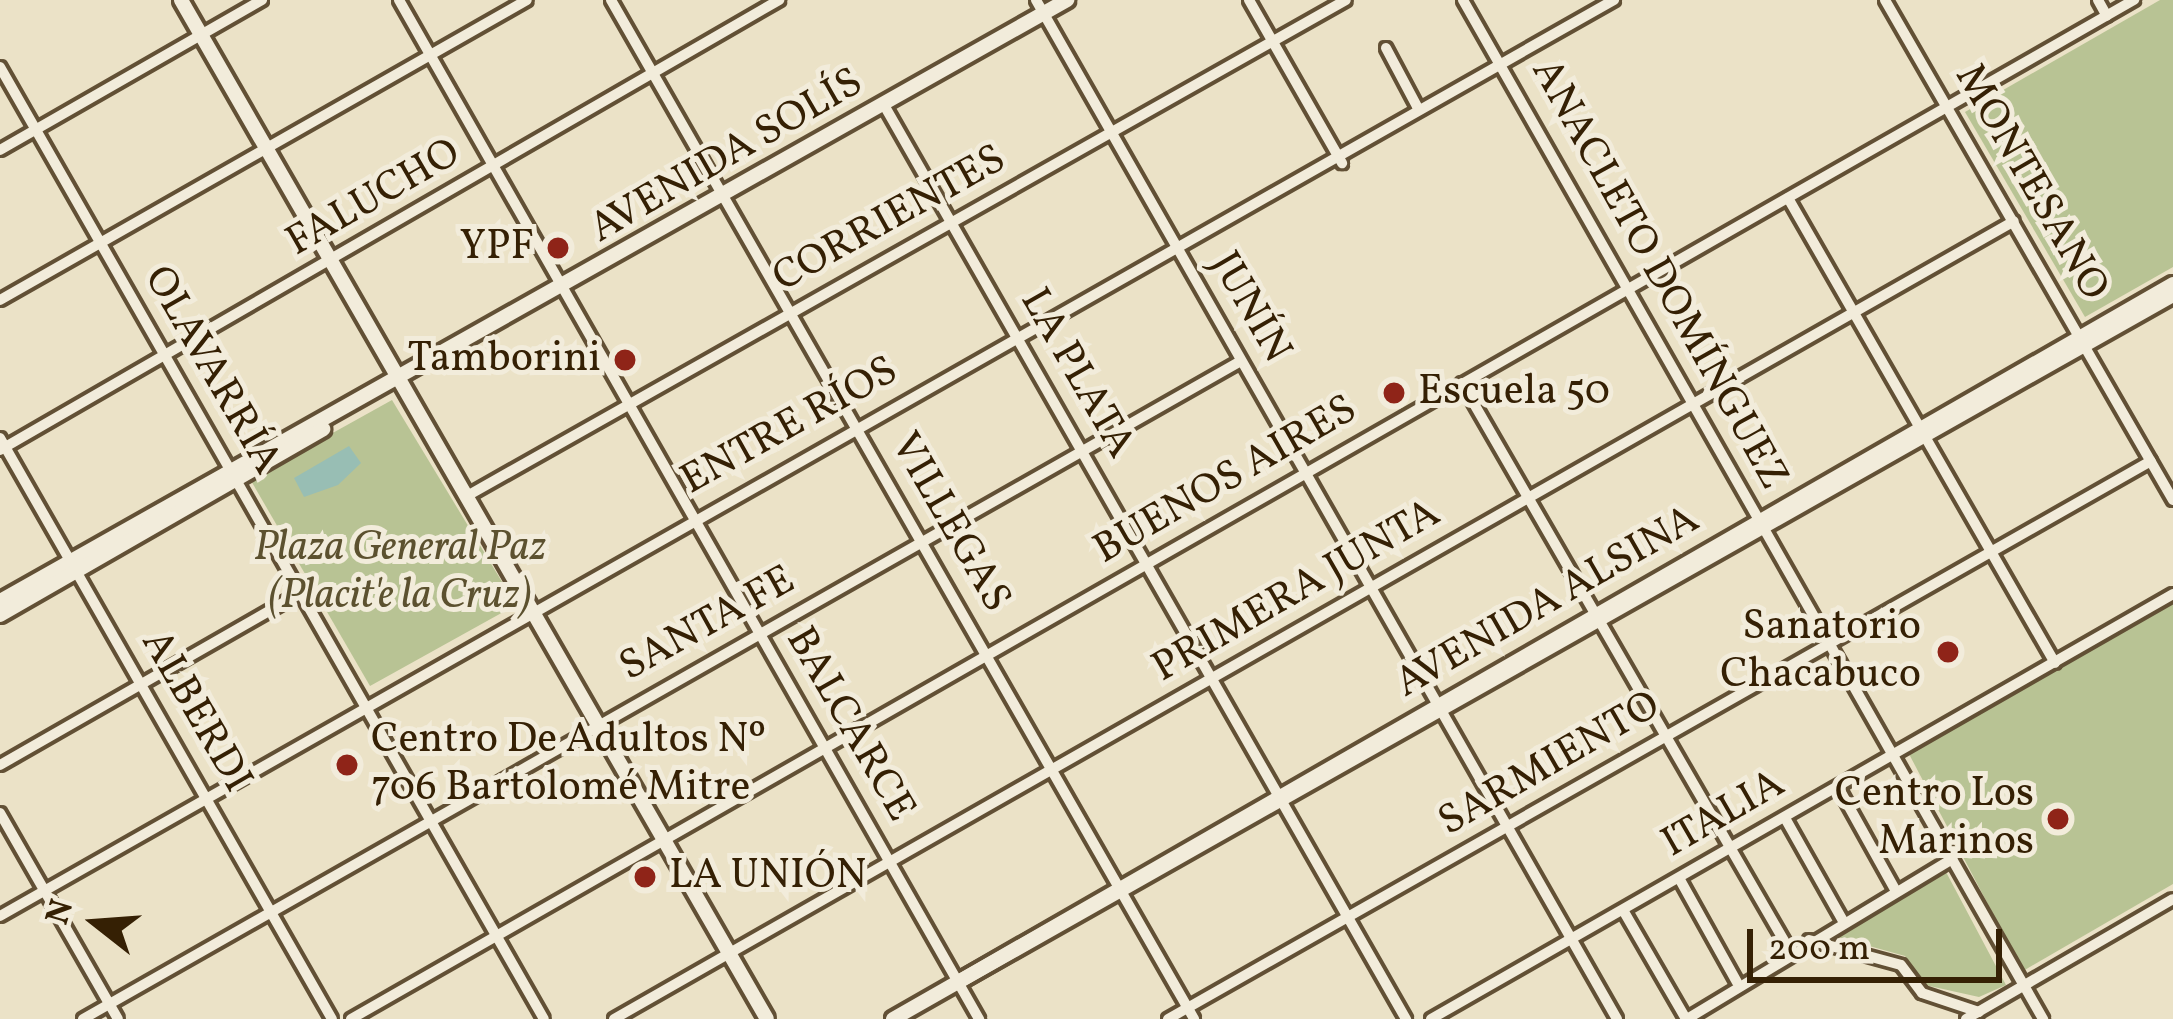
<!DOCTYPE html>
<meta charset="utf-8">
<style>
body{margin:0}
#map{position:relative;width:2173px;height:1019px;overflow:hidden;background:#ebe2c7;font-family:Vollkorn,serif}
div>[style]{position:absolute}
.green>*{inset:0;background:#b8c394}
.water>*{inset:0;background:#98beb4}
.roads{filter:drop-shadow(3px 0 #625035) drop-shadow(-3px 0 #625035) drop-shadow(0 3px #625035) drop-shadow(0 -3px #625035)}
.street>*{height:10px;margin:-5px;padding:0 5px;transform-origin:5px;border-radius:5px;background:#f2ecdb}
.secondary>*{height:14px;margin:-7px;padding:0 7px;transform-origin:7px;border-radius:7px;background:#f2ecdb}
.dots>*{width:33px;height:33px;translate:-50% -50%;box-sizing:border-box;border:6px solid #f2ecdb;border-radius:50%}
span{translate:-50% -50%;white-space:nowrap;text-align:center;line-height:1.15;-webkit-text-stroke:10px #f2ecdb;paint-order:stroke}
.street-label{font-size:42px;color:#352004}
.poi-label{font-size:42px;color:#352004}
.right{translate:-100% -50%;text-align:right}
.left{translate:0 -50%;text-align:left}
.park-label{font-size:42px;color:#5c512f;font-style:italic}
.north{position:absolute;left:36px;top:863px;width:120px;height:120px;-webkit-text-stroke:9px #f2ecdb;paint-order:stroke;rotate:287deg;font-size:33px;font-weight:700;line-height:48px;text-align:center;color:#352004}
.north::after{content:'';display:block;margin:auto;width:42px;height:54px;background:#352004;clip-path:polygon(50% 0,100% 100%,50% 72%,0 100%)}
.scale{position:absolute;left:1747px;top:929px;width:255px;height:54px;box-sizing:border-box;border:6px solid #352004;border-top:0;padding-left:15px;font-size:36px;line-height:42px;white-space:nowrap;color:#352004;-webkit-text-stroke:9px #f2ecdb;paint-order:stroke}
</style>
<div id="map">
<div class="green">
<i style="clip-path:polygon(2160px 0,2173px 0,2173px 267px,2085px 317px,1965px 112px)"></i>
<i style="clip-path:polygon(392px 400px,516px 605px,370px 686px,250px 479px)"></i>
<i style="clip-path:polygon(2173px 601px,2173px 884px,2023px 971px,1909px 754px)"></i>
<i style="clip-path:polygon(1946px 872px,2006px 985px,1979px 997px,1925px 985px,1905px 956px,1837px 937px)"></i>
</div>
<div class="water">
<i style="clip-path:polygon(349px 446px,361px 463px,338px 485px,304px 497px,294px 478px)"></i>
</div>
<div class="roads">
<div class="street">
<i style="left:399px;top:0;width:1173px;rotate:60.35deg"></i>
<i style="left:611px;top:0;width:1174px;rotate:60.22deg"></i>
<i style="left:1036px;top:0;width:1173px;rotate:60.31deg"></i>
<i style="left:1249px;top:0;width:188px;rotate:60.3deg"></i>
<i style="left:1463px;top:0;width:1173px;rotate:60.35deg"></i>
<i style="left:1885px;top:0;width:577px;rotate:60.06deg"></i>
<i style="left:2098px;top:0;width:18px;rotate:61deg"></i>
<i style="left:1386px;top:48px;width:70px;rotate:62deg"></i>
<i style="left:0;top:67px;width:1096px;rotate:60.26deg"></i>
<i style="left:884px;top:105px;width:1053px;rotate:60.27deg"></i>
<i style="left:0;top:150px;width:302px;rotate:-29.8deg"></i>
<i style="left:1788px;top:198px;width:536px;rotate:60.14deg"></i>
<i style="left:0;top:300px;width:606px;rotate:-29.65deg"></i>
<i style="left:1462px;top:383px;width:656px;rotate:60deg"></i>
<i style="left:0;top:438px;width:669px;rotate:60.26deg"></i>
<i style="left:0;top:450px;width:900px;rotate:-30.01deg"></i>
<i style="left:467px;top:496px;width:1009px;rotate:-29.44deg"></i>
<i style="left:0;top:765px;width:346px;rotate:-29.8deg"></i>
<i style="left:1838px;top:787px;width:119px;rotate:60.9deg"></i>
<i style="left:0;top:813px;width:237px;rotate:60.2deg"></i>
<i style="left:1785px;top:818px;width:118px;rotate:60.6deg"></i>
<i style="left:1679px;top:878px;width:119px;rotate:60.9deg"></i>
<i style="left:1623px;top:910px;width:126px;rotate:60deg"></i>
<i style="left:0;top:916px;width:1856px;rotate:-29.58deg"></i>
<i style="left:1809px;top:940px;width:95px;rotate:15.2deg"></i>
<i style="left:1901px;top:965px;width:35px;rotate:53deg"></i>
<i style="left:1922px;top:993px;width:60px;rotate:18.4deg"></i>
<i style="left:83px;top:1019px;width:1332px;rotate:-29.61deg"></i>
<i style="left:351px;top:1019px;width:2054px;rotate:-29.75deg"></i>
<i style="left:614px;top:1019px;width:1611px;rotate:-29.68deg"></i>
<i style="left:1168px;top:1019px;width:1130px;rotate:-29.58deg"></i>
<i style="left:1431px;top:1019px;width:855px;rotate:-29.8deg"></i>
<i style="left:1687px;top:1019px;width:310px;rotate:-31.1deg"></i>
<i style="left:1966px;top:1019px;width:239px;rotate:-30.1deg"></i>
</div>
<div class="secondary">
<i style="left:181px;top:0;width:1175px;rotate:60.1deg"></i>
<i style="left:2173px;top:284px;width:1401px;rotate:150.12deg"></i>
<i style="left:958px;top:982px;width:1396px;rotate:-29.49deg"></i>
<i style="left:0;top:601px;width:1225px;rotate:-29.39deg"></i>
<i style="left:0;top:615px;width:373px;rotate:-29.9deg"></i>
<i style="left:893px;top:1019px;width:75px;rotate:-29.6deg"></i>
</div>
</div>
<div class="dots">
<i style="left:558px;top:248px;background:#8f2418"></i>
<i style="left:625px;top:360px;background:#8f2418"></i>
<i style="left:1394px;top:393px;background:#8f2418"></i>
<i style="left:1948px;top:652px;background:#8f2418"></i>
<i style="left:347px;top:765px;background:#8f2418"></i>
<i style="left:2058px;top:819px;background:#8f2418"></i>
<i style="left:645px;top:877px;background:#8f2418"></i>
</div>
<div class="street-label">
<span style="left:727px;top:157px;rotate:-30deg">AVENIDA SOLÍS</span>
<span style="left:2030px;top:183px;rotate:60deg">MONTESANO</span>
<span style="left:374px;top:199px;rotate:-30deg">FALUCHO</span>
<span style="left:890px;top:220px;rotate:-29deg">CORRIENTES</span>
<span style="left:1658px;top:275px;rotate:61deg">ANACLETO DOMÍNGUEZ</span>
<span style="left:1249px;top:308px;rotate:60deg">JUNÍN</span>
<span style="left:211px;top:371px;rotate:60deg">OLAVARRÍA</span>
<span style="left:1076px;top:374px;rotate:60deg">LA PLATA</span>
<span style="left:790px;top:427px;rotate:-29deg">ENTRE RÍOS</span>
<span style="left:1226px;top:481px;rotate:-30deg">BUENOS AIRES</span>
<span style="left:949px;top:523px;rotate:60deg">VILLEGAS</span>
<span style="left:1297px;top:592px;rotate:-30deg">PRIMERA JUNTA</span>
<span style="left:1548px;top:603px;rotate:-30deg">AVENIDA ALSINA</span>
<span style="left:708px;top:625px;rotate:-29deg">SANTA FE</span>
<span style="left:195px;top:712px;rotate:60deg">ALBERDI</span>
<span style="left:849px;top:725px;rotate:60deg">BALCARCE</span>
<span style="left:1550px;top:765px;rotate:-30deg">SARMIENTO</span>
<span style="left:1724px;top:815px;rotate:-30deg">ITALIA</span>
</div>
<div class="poi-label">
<span class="right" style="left:534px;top:248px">YPF</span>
<span class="right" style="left:601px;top:360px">Tamborini</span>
<span class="left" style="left:1418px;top:393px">Escuela 50</span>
<span class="right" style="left:1921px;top:652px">Sanatorio<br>Chacabuco</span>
<span class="left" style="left:371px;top:765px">Centro De Adultos Nº<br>706 Bartolomé Mitre</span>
<span class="right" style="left:2034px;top:819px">Centro Los<br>Marinos</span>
<span class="left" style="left:669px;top:877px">LA UNIÓN</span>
</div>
<div class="park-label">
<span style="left:400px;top:573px">Plaza General Paz<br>(Placit'e la Cruz)</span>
</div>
<div class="north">N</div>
<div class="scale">200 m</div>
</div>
